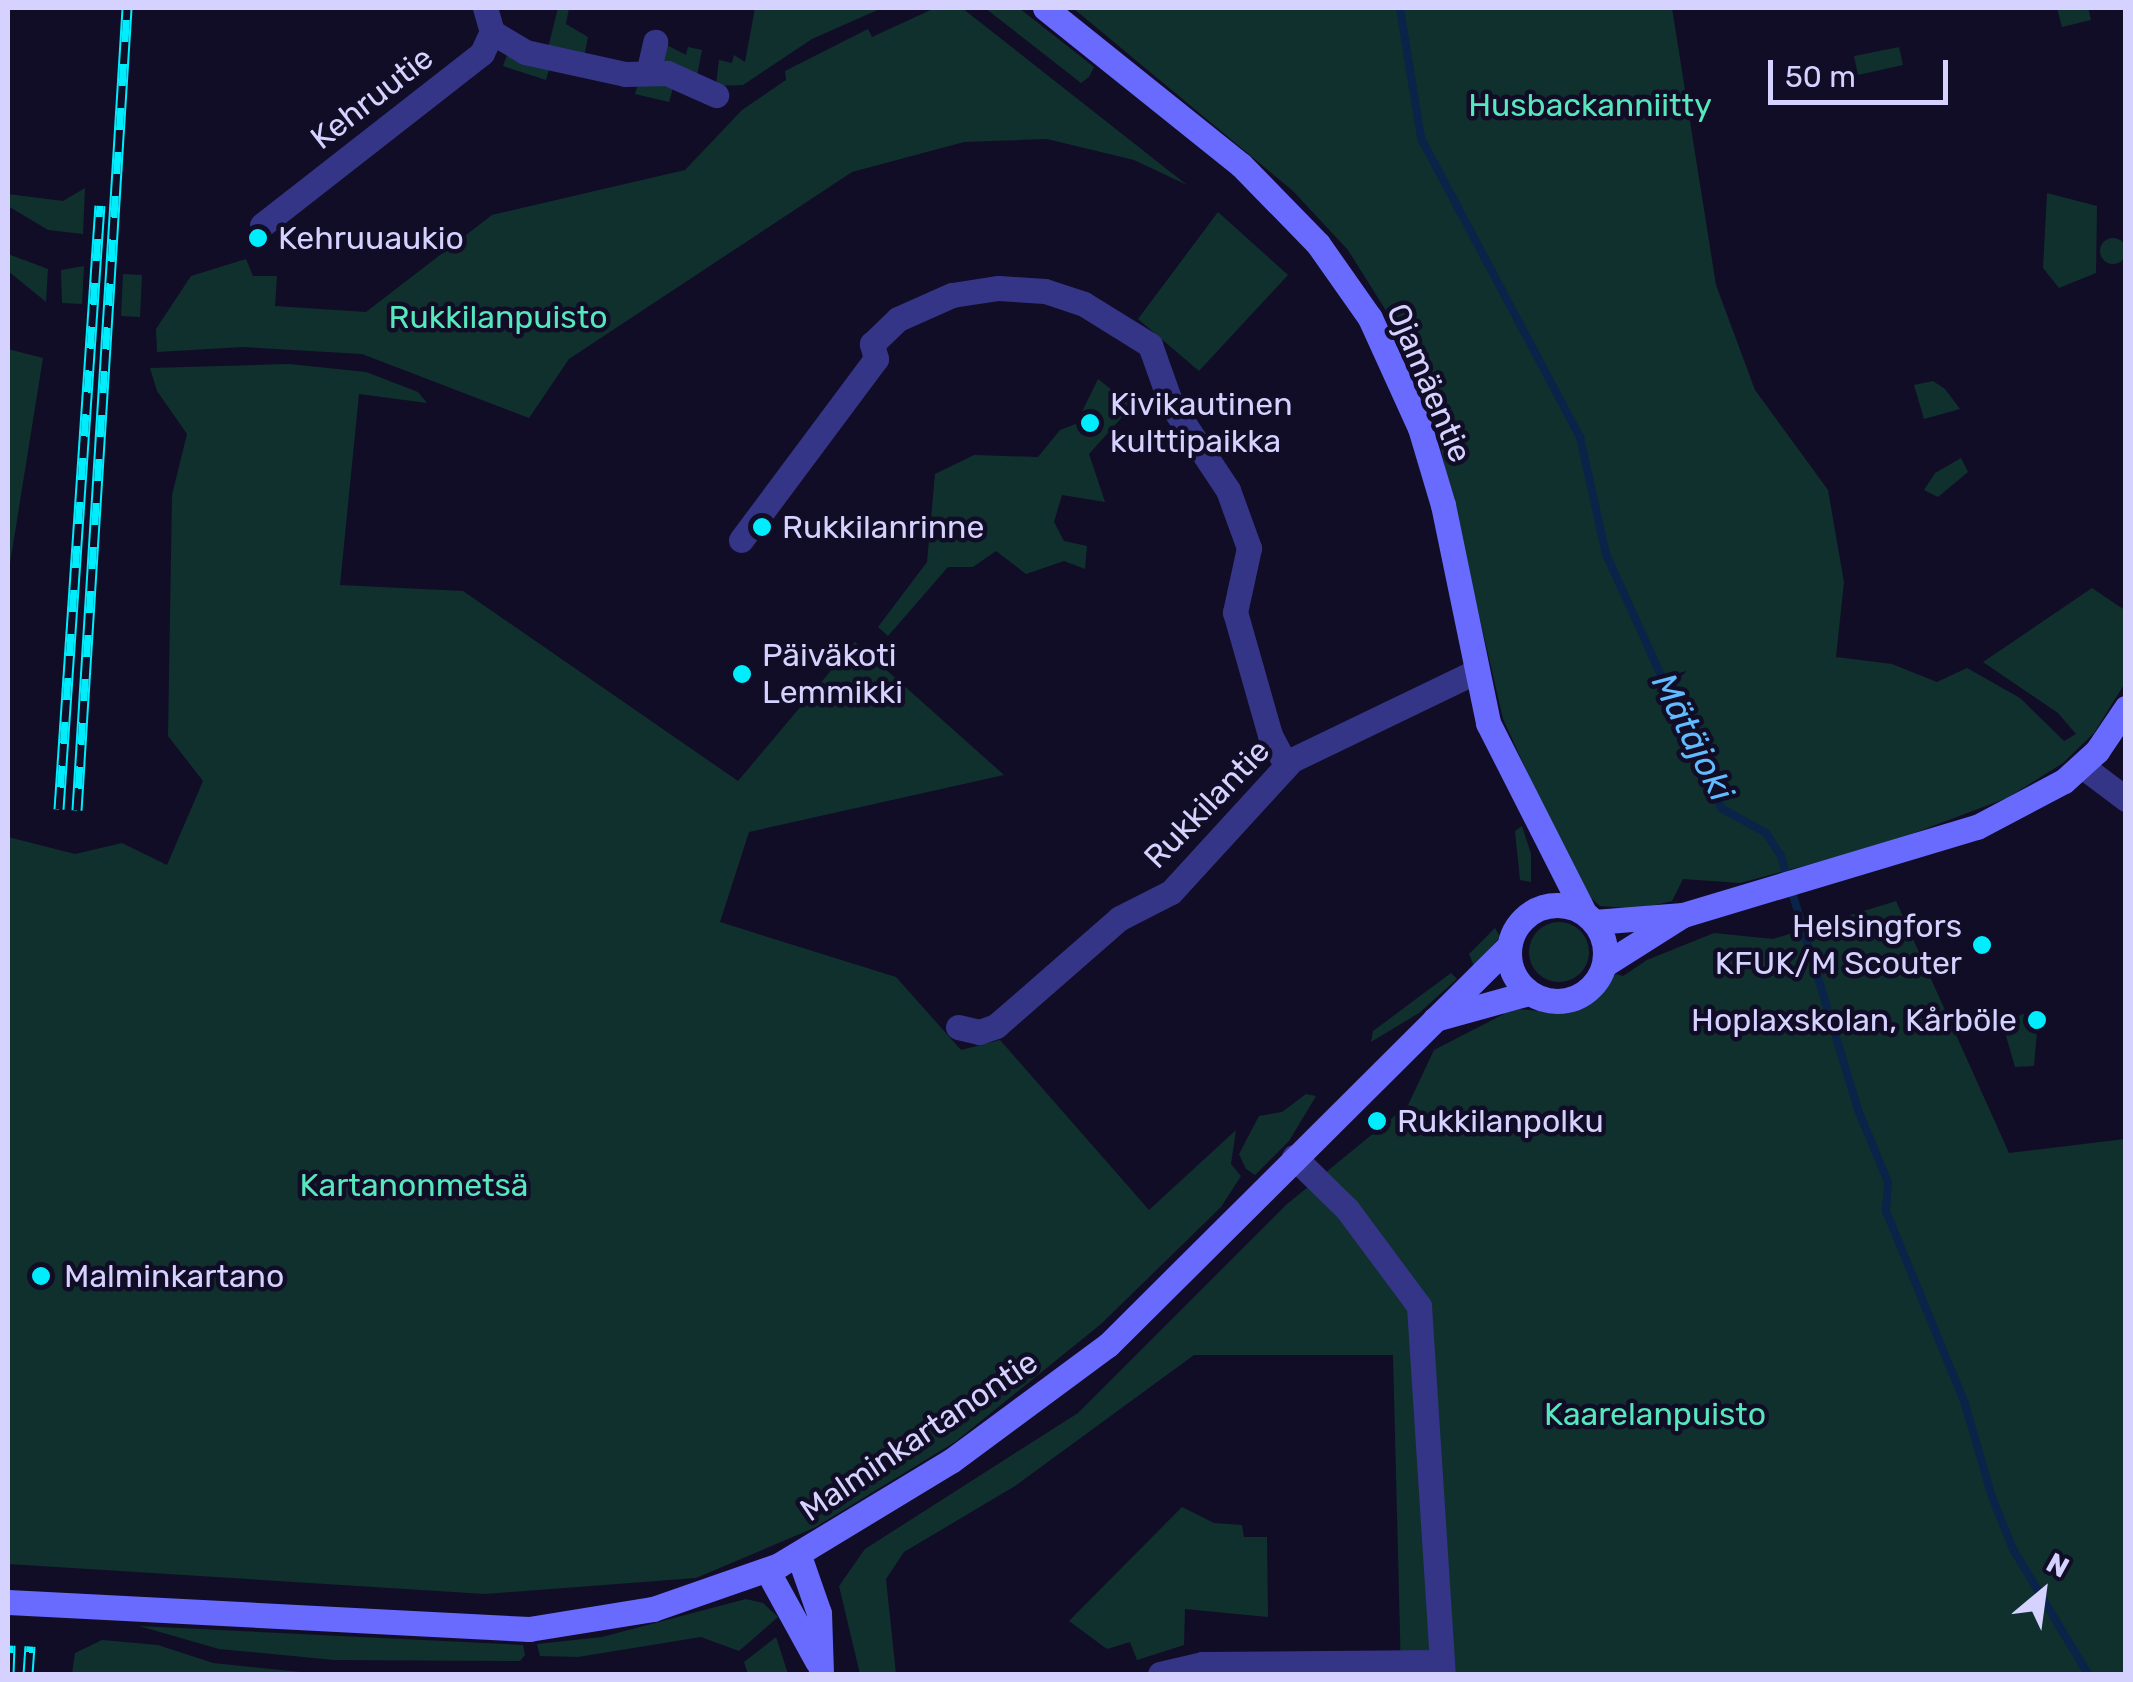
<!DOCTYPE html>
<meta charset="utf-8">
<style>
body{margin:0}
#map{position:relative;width:2133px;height:1682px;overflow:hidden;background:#110d26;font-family:Rubik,sans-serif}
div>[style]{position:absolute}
.green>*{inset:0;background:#10302e}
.round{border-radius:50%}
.stream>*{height:8px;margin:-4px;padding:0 4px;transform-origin:4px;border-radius:4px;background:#092349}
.street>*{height:25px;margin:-12.5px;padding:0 12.5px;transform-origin:12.5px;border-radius:12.5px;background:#353588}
.secondary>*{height:25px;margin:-12.5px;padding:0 12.5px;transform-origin:12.5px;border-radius:12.5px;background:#696bff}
.secondary>.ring{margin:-12.5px;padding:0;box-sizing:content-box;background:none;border:25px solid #696bff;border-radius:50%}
.rail>*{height:11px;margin-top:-5.5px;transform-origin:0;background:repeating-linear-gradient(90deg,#110d26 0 22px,#00edfd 0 44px);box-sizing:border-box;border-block:2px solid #00edfd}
.dots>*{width:28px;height:28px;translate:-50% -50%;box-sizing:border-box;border:5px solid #110d26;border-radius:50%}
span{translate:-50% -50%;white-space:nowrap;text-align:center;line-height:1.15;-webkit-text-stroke:9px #110d26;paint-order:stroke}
.street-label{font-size:32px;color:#d5d2ff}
.park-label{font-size:32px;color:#56e7bd}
.poi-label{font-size:32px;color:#d5d2ff}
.left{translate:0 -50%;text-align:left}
.right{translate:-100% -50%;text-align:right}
.water-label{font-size:35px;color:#60bbff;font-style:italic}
.frame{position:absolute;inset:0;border:10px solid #d5d2ff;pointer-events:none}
.north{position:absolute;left:1993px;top:1542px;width:100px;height:100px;-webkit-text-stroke:8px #110d26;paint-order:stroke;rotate:29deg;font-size:28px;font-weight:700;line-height:40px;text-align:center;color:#d5d2ff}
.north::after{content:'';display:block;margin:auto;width:35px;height:45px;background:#d5d2ff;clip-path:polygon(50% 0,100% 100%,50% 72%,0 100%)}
.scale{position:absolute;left:1768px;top:60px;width:180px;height:45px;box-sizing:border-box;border:5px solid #d5d2ff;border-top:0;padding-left:12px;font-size:30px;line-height:35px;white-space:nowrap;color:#d5d2ff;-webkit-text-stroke:8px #110d26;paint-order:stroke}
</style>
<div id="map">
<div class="green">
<i style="clip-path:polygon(558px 8px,569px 8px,566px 24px,588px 37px,584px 57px,548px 48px)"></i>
<i style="clip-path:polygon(755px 8px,882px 8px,812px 39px,743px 85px,716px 86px,719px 60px,732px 63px,734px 55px,745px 62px)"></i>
<i style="clip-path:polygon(935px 8px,962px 8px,1187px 185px,1134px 160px,1047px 139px,964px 142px,852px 172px,569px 359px,529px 418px,362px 354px,243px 347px,157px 352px,156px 329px,191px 276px,246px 259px,253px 276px,277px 276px,275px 306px,366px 312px,492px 215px,685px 170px,742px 110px,786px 80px,785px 71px,868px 29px,872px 37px)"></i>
<i style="clip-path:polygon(985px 8px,1019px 8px,1094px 67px,1089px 77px,1081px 83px)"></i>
<i style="clip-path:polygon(1073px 8px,1672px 8px,1716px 285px,1755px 390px,1828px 490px,1844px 582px,1836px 657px,1892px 664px,1937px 682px,1967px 668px,2020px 698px,2064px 741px,2076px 734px,2058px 713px,1983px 662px,2092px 588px,2126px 611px,2125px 683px,2094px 733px,2063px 763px,2007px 798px,1885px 844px,1740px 883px,1683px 879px,1672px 901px,1639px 909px,1600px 906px,1580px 888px,1503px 719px,1437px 432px,1385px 309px,1348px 250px,1293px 191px)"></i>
<i style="clip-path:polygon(2057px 8px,2088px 8px,2091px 20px,2062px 27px)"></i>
<i style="clip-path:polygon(663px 43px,686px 55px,688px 47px,702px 50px,697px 76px,660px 59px)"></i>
<i style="clip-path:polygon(1899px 47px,1903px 65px,1858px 75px,1854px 56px)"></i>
<i style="clip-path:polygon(507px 55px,550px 66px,546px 80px,503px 66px)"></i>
<i style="clip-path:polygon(639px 80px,673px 88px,669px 102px,635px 94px)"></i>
<i style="clip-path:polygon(85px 188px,83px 234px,48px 230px,8px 206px,8px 194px,63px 201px)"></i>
<i style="clip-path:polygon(2047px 193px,2097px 206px,2096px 273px,2059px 288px,2043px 268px)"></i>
<i style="clip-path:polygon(1218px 212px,1288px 275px,1199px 371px,1138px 319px)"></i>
<i class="round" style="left:2100px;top:238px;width:26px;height:26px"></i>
<i style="clip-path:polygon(8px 254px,48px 269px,46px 302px,8px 271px)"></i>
<i style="clip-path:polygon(84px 266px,82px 304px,62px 303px,61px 270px)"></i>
<i style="clip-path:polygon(123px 274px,142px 275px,140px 317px,121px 316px)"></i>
<i style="clip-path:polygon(8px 349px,43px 358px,8px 576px)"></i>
<i style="clip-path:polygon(289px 364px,366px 372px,418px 392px,427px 403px,359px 394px,340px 585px,463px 591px,738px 781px,855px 642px,1004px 775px,749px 832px,720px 922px,896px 977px,961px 1050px,1000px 1040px,1149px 1210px,1236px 1130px,1231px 1164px,1241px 1176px,1221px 1207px,1101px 1324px,955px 1442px,814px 1528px,696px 1578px,485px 1594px,8px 1564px,8px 837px,75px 854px,122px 843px,167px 865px,203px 781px,168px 736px,172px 495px,187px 434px,157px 391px,150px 368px)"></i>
<i style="clip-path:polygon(1098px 379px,1132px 406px,1089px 454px,1105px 502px,1062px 495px,1054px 522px,1064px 541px,1087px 546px,1085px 569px,1064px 561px,1026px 574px,996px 551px,973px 567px,948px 567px,888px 636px,878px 627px,927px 562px,935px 474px,974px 455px,1038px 457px,1060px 430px,1076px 424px)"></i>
<i style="clip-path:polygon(1933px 381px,1945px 389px,1960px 409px,1924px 419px,1914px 385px)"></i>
<i style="clip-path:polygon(1961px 458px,1968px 472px,1938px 497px,1924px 490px,1935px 473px)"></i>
<i style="clip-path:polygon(1522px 826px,1531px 854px,1531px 882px,1520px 880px,1515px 831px)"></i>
<i style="clip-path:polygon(1896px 901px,2009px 1153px,2125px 1139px,2125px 1674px,1401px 1674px,1393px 1355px,1194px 1355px,1015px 1486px,904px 1552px,886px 1579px,896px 1674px,860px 1674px,839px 1586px,865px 1549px,1078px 1413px,1286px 1205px,1408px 1105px,1434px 1050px,1504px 1014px,1498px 1007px,1559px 1013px,1584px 1006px,1615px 974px,1623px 976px,1647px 960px,1714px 933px,1773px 939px)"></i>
<i class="round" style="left:1529px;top:922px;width:60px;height:60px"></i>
<i style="clip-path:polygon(1495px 928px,1500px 937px,1474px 966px,1469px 954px)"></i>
<i style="clip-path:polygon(1451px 973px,1457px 979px,1419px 1013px,1371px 1042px,1373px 1031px)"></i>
<i style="clip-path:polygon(2039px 1008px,2034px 1066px,2015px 1067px,2002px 1022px)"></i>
<i style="clip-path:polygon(1306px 1094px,1316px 1096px,1289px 1141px,1255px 1175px,1246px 1169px,1239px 1154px,1259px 1116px,1282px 1112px)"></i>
<i style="clip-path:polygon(1182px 1507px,1214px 1523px,1242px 1525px,1244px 1537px,1267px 1537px,1268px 1617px,1185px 1609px,1184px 1645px,1137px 1660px,1130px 1642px,1107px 1649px,1069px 1621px)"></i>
<i style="clip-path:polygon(746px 1599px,763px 1603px,778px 1617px,739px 1651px,701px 1637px,578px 1657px,540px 1656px,537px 1644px,602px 1637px)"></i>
<i style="clip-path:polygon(139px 1626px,523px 1645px,525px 1655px,520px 1661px,334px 1660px,219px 1649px)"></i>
<i style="clip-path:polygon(776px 1637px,788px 1674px,748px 1674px,744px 1662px)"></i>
<i style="clip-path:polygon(102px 1640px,158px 1645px,213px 1663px,320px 1674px,72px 1674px,75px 1653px)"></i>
</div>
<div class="stream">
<i style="left:1400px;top:8px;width:132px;rotate:80.8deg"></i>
<i style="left:1421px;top:138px;width:339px;rotate:62deg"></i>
<i style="left:1580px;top:437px;width:120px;rotate:77.5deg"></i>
<i style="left:1606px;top:554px;width:279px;rotate:65.6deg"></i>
<i style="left:1721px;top:808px;width:51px;rotate:29.1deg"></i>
<i style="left:1766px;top:833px;width:27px;rotate:57deg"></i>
<i style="left:1781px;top:856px;width:265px;rotate:73.1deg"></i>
<i style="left:1858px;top:1110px;width:78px;rotate:67.4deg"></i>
<i style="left:1888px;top:1182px;width:29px;rotate:94deg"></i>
<i style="left:1886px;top:1211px;width:209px;rotate:67.7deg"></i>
<i style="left:1965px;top:1404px;width:97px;rotate:73.8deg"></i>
<i style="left:1992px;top:1497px;width:56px;rotate:68deg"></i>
<i style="left:2013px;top:1549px;width:146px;rotate:59deg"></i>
</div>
<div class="street">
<i style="left:492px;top:32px;width:39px;rotate:31deg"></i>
<i style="left:525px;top:52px;width:102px;rotate:12.4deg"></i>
<i style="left:625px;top:74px;width:42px;rotate:-1.4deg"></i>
<i style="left:667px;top:73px;width:54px;rotate:24.2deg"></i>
<i style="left:649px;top:69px;width:28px;rotate:-77deg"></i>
<i style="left:262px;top:225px;width:279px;rotate:-38deg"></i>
<i style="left:482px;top:53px;width:23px;rotate:-65deg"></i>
<i style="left:492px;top:32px;width:25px;rotate:-106deg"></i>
<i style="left:741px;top:540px;width:226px;rotate:-53.3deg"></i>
<i style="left:876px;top:359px;width:16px;rotate:-105deg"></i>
<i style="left:872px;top:344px;width:36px;rotate:-44deg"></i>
<i style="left:898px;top:319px;width:59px;rotate:-24deg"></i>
<i style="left:952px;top:295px;width:47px;rotate:-8.7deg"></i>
<i style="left:998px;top:288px;width:47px;rotate:3.7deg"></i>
<i style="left:1045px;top:291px;width:41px;rotate:18.4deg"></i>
<i style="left:1084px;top:304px;width:78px;rotate:31.8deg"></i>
<i style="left:1150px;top:345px;width:63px;rotate:70.4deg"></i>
<i style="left:1171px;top:404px;width:103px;rotate:56.5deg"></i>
<i style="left:1228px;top:490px;width:62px;rotate:70.1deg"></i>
<i style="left:1249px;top:548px;width:66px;rotate:102.3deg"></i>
<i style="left:1235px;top:612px;width:128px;rotate:74.1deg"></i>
<i style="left:1270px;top:735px;width:34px;rotate:62deg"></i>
<i style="left:2082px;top:766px;width:55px;rotate:36.9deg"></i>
<i style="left:958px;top:1027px;width:22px;rotate:13deg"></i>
<i style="left:979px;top:1032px;width:18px;rotate:-19deg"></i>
<i style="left:996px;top:1026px;width:164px;rotate:-41.1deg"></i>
<i style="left:1120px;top:918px;width:57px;rotate:-27deg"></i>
<i style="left:1171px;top:892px;width:179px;rotate:-47.5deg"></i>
<i style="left:1292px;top:760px;width:201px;rotate:-25.7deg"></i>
<i style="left:1294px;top:1157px;width:74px;rotate:44.5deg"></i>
<i style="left:1347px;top:1209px;width:121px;rotate:53.4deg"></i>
<i style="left:1419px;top:1306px;width:369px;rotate:86.3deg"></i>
<i style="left:1160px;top:1674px;width:43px;rotate:-13.4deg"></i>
<i style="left:1202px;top:1664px;width:238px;rotate:-0.5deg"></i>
</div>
<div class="secondary">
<i style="left:1045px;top:8px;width:251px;rotate:38.7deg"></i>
<i style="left:1241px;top:165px;width:110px;rotate:45.7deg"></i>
<i style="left:1318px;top:244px;width:90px;rotate:54.9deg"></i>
<i style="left:1370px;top:318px;width:121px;rotate:65.6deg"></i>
<i style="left:1420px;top:428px;width:80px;rotate:73.4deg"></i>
<i style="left:1443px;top:505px;width:223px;rotate:78.3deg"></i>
<i style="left:1488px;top:723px;width:212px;rotate:63.1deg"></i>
<i class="ring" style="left:1509px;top:905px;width:71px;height:71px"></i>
<i style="left:1594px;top:922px;width:89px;rotate:-4.5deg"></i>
<i style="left:1683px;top:915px;width:307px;rotate:-16.7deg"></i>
<i style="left:1977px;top:827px;width:98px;rotate:-27.9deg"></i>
<i style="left:2064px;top:781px;width:45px;rotate:-42.3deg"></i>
<i style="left:2097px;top:751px;width:52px;rotate:-56deg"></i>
<i style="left:1604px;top:965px;width:93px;rotate:-32.3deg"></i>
<i style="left:1435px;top:1019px;width:98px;rotate:-15.5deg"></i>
<i style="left:799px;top:1556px;width:60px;rotate:70.7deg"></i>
<i style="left:819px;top:1613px;width:61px;rotate:88.1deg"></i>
<i style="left:767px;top:1570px;width:104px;rotate:61.2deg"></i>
<i style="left:8px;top:1602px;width:522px;rotate:2.97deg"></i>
<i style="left:529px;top:1629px;width:126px;rotate:-9.2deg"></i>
<i style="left:653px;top:1609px;width:133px;rotate:-19.2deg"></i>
<i style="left:779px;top:1565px;width:201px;rotate:-31.2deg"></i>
<i style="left:951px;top:1461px;width:195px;rotate:-36.5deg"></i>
<i style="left:1108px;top:1345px;width:566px;rotate:-44.86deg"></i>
</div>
<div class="rail">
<i style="left:59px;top:809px;width:605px;rotate:-86.12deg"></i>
<i style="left:77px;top:810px;width:804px;rotate:-86.43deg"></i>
<i style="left:9px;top:1674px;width:29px;rotate:-88deg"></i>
<i style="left:28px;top:1674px;width:28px;rotate:-86deg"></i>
</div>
<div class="dots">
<i style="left:258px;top:238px;background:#00edfd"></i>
<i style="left:1090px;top:423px;background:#00edfd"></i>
<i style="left:762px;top:527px;background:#00edfd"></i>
<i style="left:742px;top:674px;background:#00edfd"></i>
<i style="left:1982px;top:945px;background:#00edfd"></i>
<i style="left:2037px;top:1020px;background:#00edfd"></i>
<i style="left:1377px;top:1121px;background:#00edfd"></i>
<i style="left:41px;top:1276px;background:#00edfd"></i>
</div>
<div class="street-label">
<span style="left:372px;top:98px;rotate:-38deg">Kehruutie</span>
<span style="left:1429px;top:383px;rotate:67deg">Ojamäentie</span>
<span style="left:1207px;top:804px;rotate:-46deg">Rukkilantie</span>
<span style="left:919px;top:1436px;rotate:-34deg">Malminkartanontie</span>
</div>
<div class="park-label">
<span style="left:1590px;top:105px">Husbackanniitty</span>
<span style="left:498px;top:317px">Rukkilanpuisto</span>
<span style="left:414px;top:1185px">Kartanonmetsä</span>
<span style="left:1655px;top:1414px">Kaarelanpuisto</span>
</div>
<div class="poi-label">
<span class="left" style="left:278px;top:238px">Kehruuaukio</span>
<span class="left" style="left:1110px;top:423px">Kivikautinen<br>kulttipaikka</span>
<span class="left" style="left:782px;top:527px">Rukkilanrinne</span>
<span class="left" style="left:762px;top:674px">Päiväkoti<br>Lemmikki</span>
<span class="right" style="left:1962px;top:945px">Helsingfors<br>KFUK/M Scouter</span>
<span class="right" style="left:2017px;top:1020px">Hoplaxskolan, Kårböle</span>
<span class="left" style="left:1397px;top:1121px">Rukkilanpolku</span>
<span class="left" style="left:64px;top:1276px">Malminkartano</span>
</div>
<div class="water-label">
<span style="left:1693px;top:737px;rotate:63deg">Mätäjoki</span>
</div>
<div class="frame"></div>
<div class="north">N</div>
<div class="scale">50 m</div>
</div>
